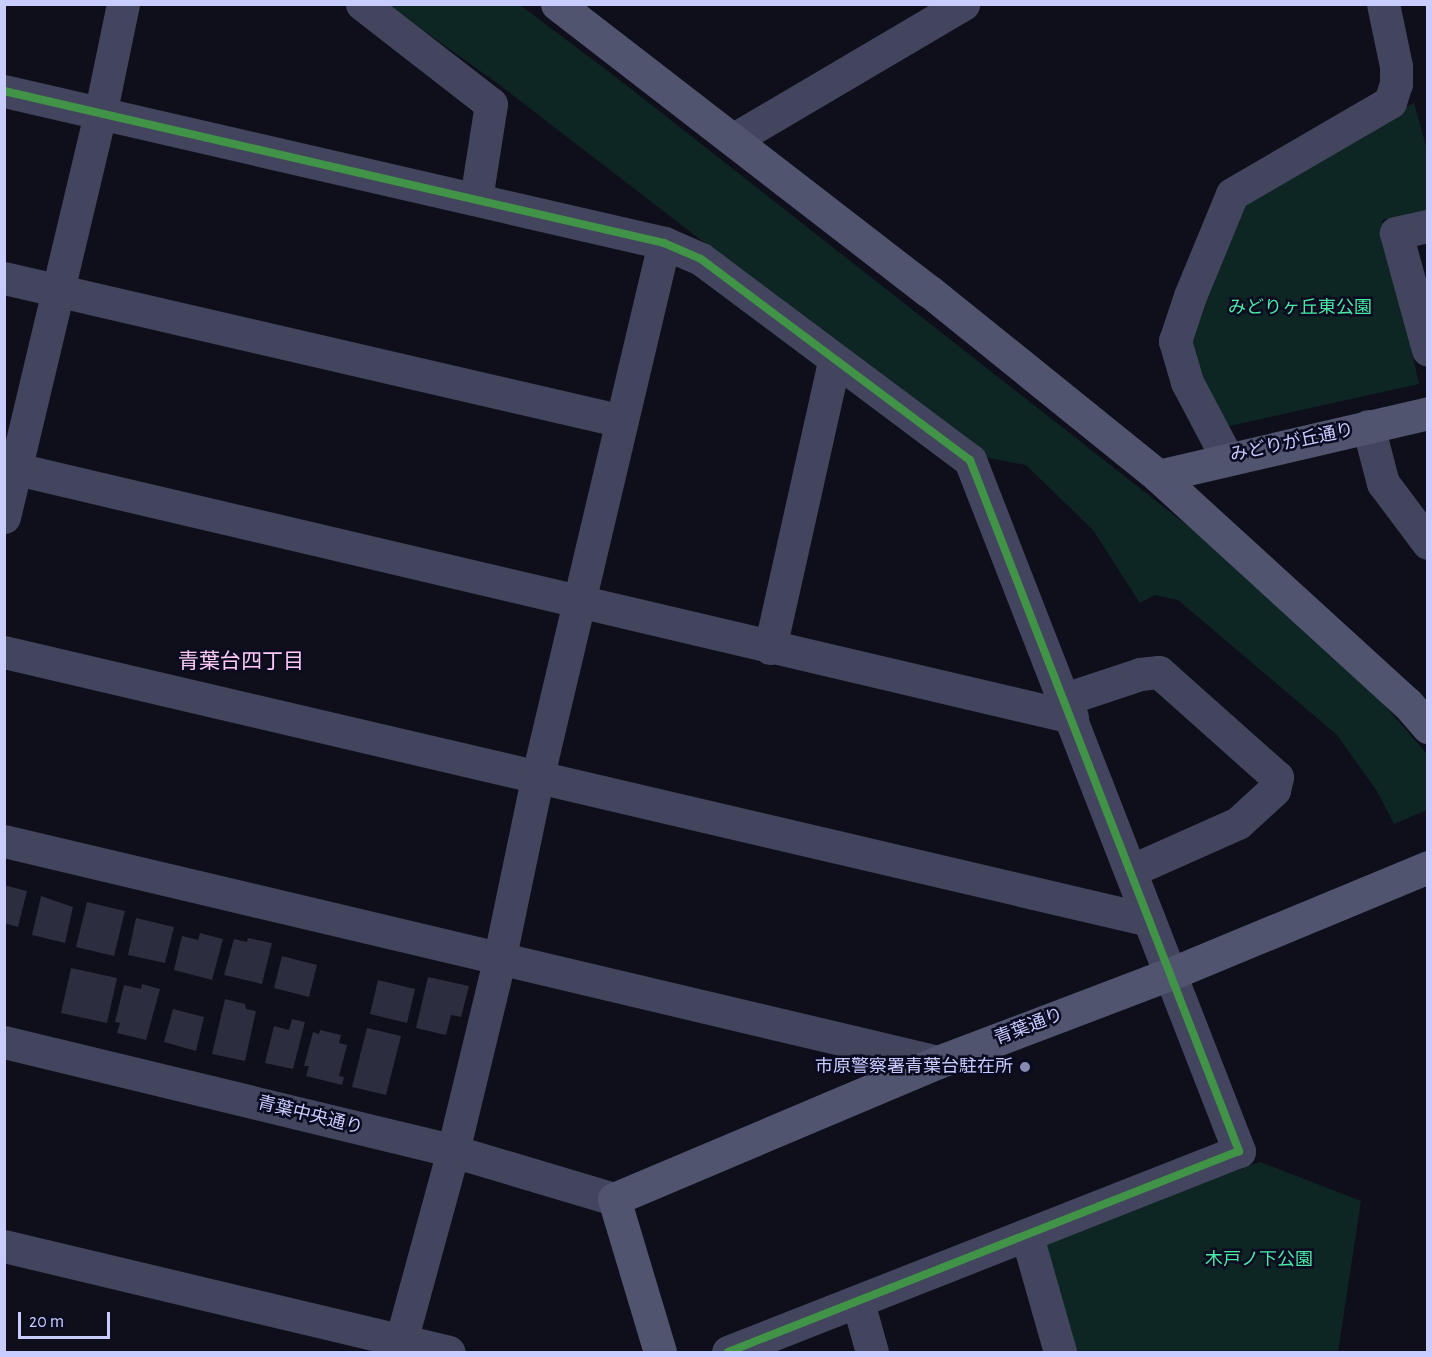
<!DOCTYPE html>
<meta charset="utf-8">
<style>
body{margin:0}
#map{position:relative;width:1432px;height:1357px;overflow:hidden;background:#0f0f1b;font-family:"Alegreya Sans","Noto Sans JP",sans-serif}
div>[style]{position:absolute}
.green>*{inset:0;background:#0d2623}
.building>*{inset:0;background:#2c2d3e}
.street>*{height:33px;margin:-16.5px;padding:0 16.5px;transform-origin:16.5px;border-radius:16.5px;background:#42455d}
.secondary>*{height:33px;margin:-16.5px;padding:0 16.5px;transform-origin:16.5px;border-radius:16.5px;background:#50546f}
.cycleway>*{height:8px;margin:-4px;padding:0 4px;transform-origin:4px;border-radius:4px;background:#419447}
.dots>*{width:16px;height:16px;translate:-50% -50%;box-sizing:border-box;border:3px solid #0a0a20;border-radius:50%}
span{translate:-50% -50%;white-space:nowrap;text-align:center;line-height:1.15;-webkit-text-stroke:5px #0a0a20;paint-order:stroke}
.park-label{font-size:18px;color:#4aeaa6}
.street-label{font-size:18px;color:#c9ccff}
.poi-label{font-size:18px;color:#c9ccff}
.right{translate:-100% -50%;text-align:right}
.quarter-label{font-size:21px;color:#ffcbf5}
.frame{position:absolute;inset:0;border:6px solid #c9ccff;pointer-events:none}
.scale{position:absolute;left:18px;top:1312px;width:92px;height:27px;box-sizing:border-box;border:3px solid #c9ccff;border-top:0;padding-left:8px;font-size:18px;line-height:21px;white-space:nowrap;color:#c9ccff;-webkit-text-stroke:4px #0a0a20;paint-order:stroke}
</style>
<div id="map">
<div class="green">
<i style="clip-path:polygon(388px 5px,520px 5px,617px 78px,1193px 530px,1380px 700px,1427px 754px,1427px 810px,1394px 824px,1377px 791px,1337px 735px,1178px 600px,1155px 595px,1140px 603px,1093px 530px,1026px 465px,983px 457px,497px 83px)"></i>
<i style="clip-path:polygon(1414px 103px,1427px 150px,1427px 211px,1382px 220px,1419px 384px,1225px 427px,1200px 386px,1184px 333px,1247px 192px)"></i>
<i style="clip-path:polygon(1260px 1162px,1361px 1201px,1338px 1352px,1072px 1352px,1044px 1257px,1048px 1238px)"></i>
</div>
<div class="building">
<i style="clip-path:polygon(4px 885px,27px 891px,18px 927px,4px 923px)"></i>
<i style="clip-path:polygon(41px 896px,73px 907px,65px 943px,32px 935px)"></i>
<i style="clip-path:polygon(87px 902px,125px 911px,114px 956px,76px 947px)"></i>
<i style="clip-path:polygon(136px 918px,174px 927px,165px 963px,128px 955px)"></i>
<i style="clip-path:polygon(200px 933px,223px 939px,212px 980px,174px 970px,182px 936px,198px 940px)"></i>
<i style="clip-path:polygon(248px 938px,272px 943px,262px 984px,224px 975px,234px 939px,247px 942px)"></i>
<i style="clip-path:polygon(282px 956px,317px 965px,309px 997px,274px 988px)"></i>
<i style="clip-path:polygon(71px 968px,117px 978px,107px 1023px,61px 1013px)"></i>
<i style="clip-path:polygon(428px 977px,469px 986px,461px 1017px,451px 1015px,446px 1035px,416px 1028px)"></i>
<i style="clip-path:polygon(378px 980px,415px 989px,407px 1023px,370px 1014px)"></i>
<i style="clip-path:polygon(142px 984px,160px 989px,146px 1040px,117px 1033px,120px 1023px,115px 1022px,124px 985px,141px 989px)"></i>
<i style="clip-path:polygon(225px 999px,245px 1004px,246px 1009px,256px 1011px,245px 1061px,212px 1054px)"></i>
<i style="clip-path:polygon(173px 1009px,204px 1017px,196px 1051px,164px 1042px)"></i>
<i style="clip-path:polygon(292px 1019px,305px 1022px,293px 1069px,265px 1063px,274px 1026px,289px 1030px)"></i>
<i style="clip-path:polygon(367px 1028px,401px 1036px,386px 1095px,352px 1087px)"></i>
<i style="clip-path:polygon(320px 1030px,341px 1035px,339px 1043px,347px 1045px,339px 1076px,344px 1077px,342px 1085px,306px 1076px,309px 1066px,304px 1066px,313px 1032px,319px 1034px)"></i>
</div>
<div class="street">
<i style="left:362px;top:4px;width:163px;rotate:37.8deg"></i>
<i style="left:491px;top:104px;width:96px;rotate:99deg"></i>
<i style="left:4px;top:91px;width:677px;rotate:12.97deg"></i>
<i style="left:664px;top:243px;width:40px;rotate:23.4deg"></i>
<i style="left:701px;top:259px;width:336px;rotate:36.8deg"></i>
<i style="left:970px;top:460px;width:742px;rotate:68.73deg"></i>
<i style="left:1239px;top:1151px;width:549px;rotate:158.53deg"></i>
<i style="left:734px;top:139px;width:266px;rotate:-30.5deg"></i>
<i style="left:1428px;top:226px;width:33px;rotate:168deg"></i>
<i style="left:1396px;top:233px;width:121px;rotate:74.7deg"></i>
<i style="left:4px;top:278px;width:634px;rotate:13.03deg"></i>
<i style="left:1368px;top:426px;width:59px;rotate:75.3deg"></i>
<i style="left:1383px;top:483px;width:75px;rotate:53.1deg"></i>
<i style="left:1227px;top:458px;width:86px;rotate:-117.8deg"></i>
<i style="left:1187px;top:382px;width:43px;rotate:-106.3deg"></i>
<i style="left:1175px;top:341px;width:47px;rotate:-71.6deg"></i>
<i style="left:1190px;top:296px;width:110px;rotate:-67.6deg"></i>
<i style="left:1232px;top:194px;width:183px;rotate:-30.2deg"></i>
<i style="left:1390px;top:102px;width:19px;rotate:-72deg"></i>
<i style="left:1396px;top:84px;width:18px;rotate:-90deg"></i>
<i style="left:1396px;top:66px;width:63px;rotate:-101.8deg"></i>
<i style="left:4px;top:466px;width:1097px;rotate:13.23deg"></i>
<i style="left:4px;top:517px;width:413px;rotate:-76.6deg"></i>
<i style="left:100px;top:115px;width:113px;rotate:-78.3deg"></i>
<i style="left:770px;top:648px;width:294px;rotate:-77.4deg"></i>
<i style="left:4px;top:652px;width:1176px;rotate:13.17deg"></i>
<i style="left:1065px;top:699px;width:79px;rotate:-18.4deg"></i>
<i style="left:1140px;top:674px;width:19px;rotate:-6deg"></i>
<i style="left:1159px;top:672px;width:158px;rotate:41.7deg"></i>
<i style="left:1277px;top:777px;width:13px;rotate:103deg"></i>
<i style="left:1274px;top:790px;width:49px;rotate:137.5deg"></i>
<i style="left:1238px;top:823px;width:118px;rotate:156deg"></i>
<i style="left:4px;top:841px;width:960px;rotate:13.31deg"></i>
<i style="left:4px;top:1042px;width:462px;rotate:13.6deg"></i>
<i style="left:453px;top:1151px;width:168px;rotate:16.6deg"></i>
<i style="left:1027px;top:1236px;width:121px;rotate:74.1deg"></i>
<i style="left:4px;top:1246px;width:457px;rotate:13.4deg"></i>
<i style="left:858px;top:1302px;width:52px;rotate:74.4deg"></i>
<i style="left:398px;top:1352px;width:208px;rotate:-74.7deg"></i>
<i style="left:453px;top:1151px;width:195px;rotate:-76.4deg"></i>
<i style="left:499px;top:961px;width:190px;rotate:-78.2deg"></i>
<i style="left:538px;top:775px;width:547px;rotate:-76.68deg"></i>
</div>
<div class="secondary">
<i style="left:557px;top:4px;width:470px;rotate:37.7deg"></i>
<i style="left:929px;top:291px;width:294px;rotate:38.9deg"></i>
<i style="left:1158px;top:476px;width:337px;rotate:42.4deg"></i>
<i style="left:1407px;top:703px;width:32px;rotate:49deg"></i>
<i style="left:1158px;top:476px;width:277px;rotate:-13.1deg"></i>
<i style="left:660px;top:1352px;width:160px;rotate:-106.7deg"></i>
<i style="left:614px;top:1199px;width:352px;rotate:-22.9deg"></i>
<i style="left:938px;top:1062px;width:248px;rotate:-20.8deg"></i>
<i style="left:1170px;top:974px;width:279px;rotate:-22.5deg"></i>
</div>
<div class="cycleway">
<i style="left:4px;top:91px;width:677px;rotate:12.97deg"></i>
<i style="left:664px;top:243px;width:40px;rotate:23.4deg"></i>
<i style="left:701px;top:259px;width:336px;rotate:36.8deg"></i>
<i style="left:970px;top:460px;width:742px;rotate:68.73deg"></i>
<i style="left:1239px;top:1151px;width:549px;rotate:158.53deg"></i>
</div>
<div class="dots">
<i style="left:1025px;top:1067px;background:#888aaf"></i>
</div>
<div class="park-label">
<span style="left:1300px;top:308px">みどりヶ丘東公園</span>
<span style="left:1259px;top:1260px">木戸ノ下公園</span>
</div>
<div class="street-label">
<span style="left:1292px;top:443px;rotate:-12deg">みどりが丘通り</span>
<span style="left:1029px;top:1027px;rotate:-21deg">青葉通り</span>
<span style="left:310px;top:1116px;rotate:14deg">青葉中央通り</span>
</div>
<div class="poi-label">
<span class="right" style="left:1013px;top:1067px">市原警察署青葉台駐在所</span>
</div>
<div class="quarter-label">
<span style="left:241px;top:662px">青葉台四丁目</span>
</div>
<div class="frame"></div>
<div class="scale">20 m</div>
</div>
